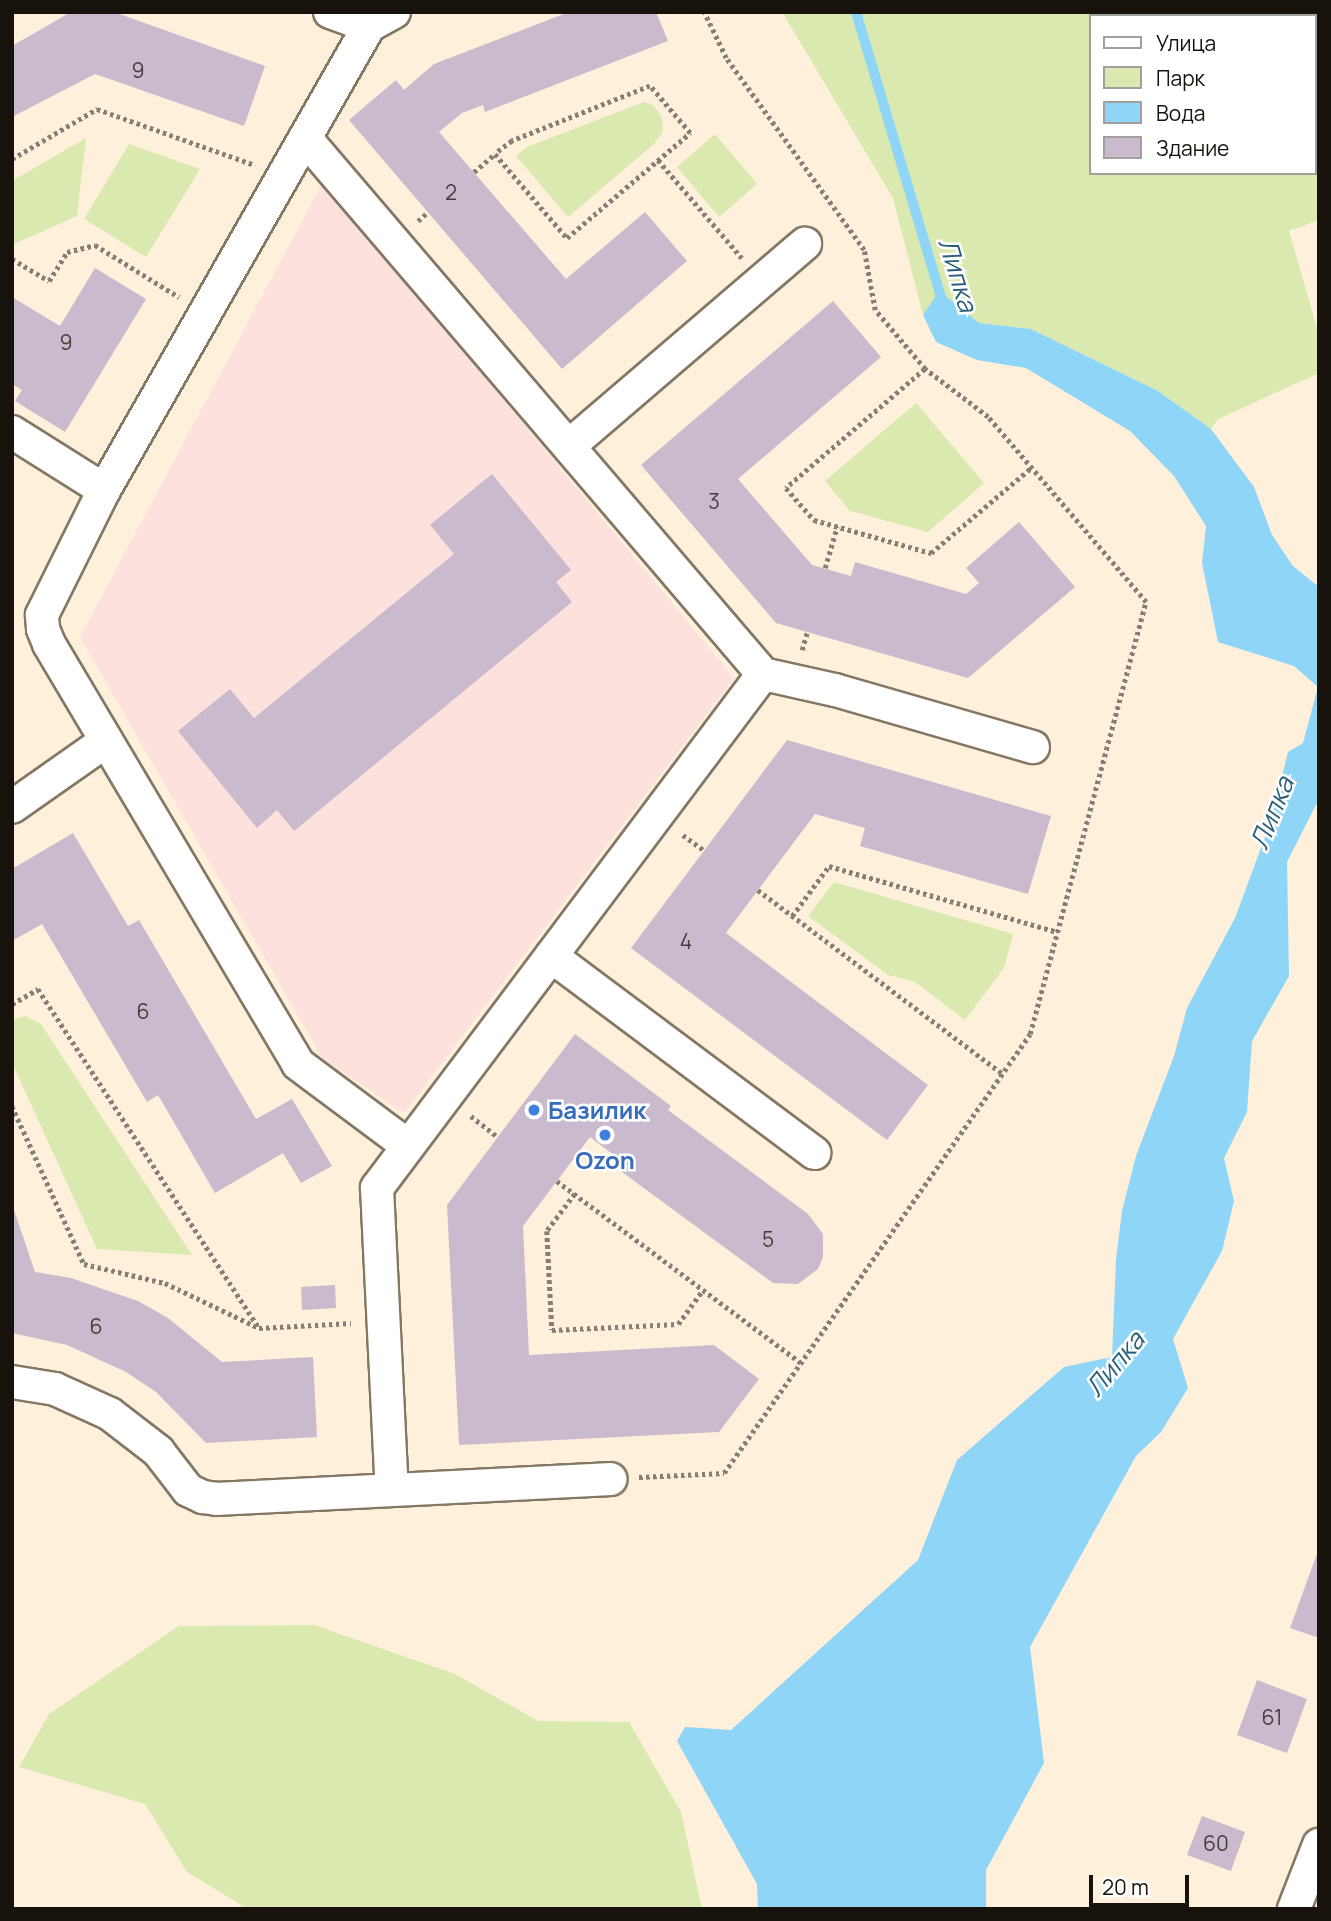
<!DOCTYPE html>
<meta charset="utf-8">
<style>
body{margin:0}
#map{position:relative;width:1331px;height:1921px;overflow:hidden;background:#fef0db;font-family:Manrope,sans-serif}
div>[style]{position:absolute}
.education>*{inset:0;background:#fce1dd}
.green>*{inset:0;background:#dae9b0}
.water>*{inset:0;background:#8ed5f8}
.stream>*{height:10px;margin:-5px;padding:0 5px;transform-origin:5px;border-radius:5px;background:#8ed5f8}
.building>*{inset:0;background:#cabace}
.path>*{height:4.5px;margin-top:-2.25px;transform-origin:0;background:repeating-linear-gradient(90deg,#887e71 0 3.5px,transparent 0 7px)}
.roads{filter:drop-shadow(2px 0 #847764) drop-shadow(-2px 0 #847764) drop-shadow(0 2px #847764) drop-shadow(0 -2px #847764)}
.minor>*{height:32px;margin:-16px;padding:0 16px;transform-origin:16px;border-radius:16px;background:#fff}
.dots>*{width:19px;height:19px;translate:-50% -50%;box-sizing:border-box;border:4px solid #fff;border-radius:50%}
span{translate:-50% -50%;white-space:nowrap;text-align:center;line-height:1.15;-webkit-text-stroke:5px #fff;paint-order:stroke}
.number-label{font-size:21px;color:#443c3c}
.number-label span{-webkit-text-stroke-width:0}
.shop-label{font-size:24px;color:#366cbe;font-weight:700}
.left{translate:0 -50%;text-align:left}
.water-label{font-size:26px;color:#285e77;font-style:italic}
.frame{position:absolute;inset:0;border:14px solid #17120b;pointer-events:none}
.legend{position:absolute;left:1089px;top:14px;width:228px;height:161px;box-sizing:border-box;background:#fff;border:2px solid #a2a09d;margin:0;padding:9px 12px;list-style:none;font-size:21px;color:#17120b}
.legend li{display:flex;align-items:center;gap:14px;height:35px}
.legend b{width:35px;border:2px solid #a2a09d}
.scale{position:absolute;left:1089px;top:1875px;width:100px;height:32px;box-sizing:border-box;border:4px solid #17120b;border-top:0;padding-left:9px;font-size:21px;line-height:24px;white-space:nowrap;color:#17120b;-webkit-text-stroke:5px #fff;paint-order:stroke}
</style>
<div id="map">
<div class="education">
<i style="clip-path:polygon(323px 182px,734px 678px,404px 1113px,323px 1059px,80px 637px)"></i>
</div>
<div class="green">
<i style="clip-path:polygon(evenodd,782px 12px,1319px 12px,1319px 220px,1289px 231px,1319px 335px,1319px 373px,1218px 419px,1211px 429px,1158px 391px,1031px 329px,979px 323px,939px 292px,923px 315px,893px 198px,782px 12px,1091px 16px,1315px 16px,1315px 173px,1091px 173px,1091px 16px)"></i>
<i style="clip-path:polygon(644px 102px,653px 105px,662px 117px,663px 132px,654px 144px,568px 217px,516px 156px,527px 147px)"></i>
<i style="clip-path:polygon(715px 134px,757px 184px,719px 217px,677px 167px)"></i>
<i style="clip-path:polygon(86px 138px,77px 216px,12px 245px,12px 181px)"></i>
<i style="clip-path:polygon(129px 144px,200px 169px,146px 257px,84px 219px)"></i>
<i style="clip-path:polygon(916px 403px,984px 483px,928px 532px,850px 511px,825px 481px)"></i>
<i style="clip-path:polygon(834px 882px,1013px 934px,1004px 968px,965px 1020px,915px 982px,888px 975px,808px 916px)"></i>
<i style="clip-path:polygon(25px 1016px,41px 1024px,192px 1255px,97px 1249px,12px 1063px,12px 1020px)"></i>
<i style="clip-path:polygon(314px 1625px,455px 1674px,538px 1721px,629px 1722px,681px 1812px,702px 1909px,248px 1909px,187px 1872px,145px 1804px,19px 1767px,49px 1714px,179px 1626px)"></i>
</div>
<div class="water">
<i style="clip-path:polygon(939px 291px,979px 323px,1031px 329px,1158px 391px,1211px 429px,1254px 487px,1272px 535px,1293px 566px,1319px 587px,1319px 799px,1287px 862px,1289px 976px,1252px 1041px,1247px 1112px,1224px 1158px,1234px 1201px,1222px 1251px,1173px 1339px,1188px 1388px,1161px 1432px,1136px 1456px,1030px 1647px,1044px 1763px,986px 1870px,986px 1909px,758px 1909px,757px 1884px,677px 1741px,685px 1727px,731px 1730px,918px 1560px,957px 1460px,1064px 1367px,1112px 1357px,1116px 1259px,1122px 1211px,1136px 1156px,1174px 1056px,1187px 1008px,1235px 918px,1271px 821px,1288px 752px,1303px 743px,1318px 687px,1294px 666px,1218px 642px,1202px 563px,1206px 526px,1174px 476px,1130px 431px,1026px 368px,977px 360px,936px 342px,923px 315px)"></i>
</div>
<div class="stream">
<i style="left:856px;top:12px;width:304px;rotate:73.4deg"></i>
</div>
<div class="building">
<i style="clip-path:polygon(71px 12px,114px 12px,265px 66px,244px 126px,95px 74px,12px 117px,12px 46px)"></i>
<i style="clip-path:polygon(569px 12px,656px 12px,668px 41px,485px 112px,483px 105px,462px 113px,439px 132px,566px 279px,645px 212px,687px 261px,562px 369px,349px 120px,396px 80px,404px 90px,434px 64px)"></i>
<i style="clip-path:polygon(95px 268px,146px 299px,65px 432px,15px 401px,22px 390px,12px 384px,12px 297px,60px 326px)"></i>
<i style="clip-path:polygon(833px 301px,881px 357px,738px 479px,812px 565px,851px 576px,855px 562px,966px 594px,979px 583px,966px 568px,1019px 522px,1075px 587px,968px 678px,776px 623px,641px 465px)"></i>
<i style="clip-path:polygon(492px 474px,571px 570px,556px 582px,572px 602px,294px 831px,277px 810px,257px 828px,178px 731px,230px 689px,254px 718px,454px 554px,430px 525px)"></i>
<i style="clip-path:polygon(787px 740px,1051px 816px,1028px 894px,860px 846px,865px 828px,815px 814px,726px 933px,928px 1085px,887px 1140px,631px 948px)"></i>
<i style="clip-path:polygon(73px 833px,128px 926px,139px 920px,256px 1119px,292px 1099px,332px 1166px,301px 1183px,283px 1153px,215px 1193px,158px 1095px,147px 1102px,42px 924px,12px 941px,12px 869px)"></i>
<i style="clip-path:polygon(575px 1034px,671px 1106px,668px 1110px,808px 1214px,823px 1234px,823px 1257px,818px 1269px,798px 1284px,773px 1283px,622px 1172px,627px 1165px,590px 1137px,523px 1226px,529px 1355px,714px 1345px,759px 1379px,719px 1432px,459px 1445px,447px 1205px)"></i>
<i style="clip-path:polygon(12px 1204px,35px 1272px,71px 1278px,138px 1301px,168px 1318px,222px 1362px,313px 1357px,317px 1437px,206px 1443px,156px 1392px,126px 1372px,67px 1345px,12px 1333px)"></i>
<i style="clip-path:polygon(335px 1285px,336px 1308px,302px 1310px,301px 1287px)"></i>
<i style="clip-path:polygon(1318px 1551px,1319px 1551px,1319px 1638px,1290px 1628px)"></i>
<i style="clip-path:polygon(1257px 1680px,1307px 1699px,1287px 1753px,1237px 1735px)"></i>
<i style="clip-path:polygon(1202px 1816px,1245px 1832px,1231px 1871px,1187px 1855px)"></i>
</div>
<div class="path">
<i style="left:12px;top:159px;width:99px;rotate:-30.5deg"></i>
<i style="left:97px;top:109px;width:168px;rotate:19.5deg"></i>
<i style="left:658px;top:160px;width:129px;rotate:49.4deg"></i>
<i style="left:474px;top:172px;width:28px;rotate:-41deg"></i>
<i style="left:495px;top:154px;width:111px;rotate:49.4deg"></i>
<i style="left:567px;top:238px;width:162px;rotate:-40.5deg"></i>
<i style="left:690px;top:133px;width:62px;rotate:-130.4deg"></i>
<i style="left:650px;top:86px;width:149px;rotate:158.3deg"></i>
<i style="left:512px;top:141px;width:21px;rotate:143deg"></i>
<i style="left:418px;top:221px;width:13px;rotate:-42deg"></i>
<i style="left:12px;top:259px;width:43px;rotate:30.7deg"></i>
<i style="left:49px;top:281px;width:34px;rotate:-58deg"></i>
<i style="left:67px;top:252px;width:29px;rotate:-14deg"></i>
<i style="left:95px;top:245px;width:99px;rotate:31.8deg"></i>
<i style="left:925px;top:369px;width:183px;rotate:139.4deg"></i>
<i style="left:786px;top:488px;width:43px;rotate:48.8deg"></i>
<i style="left:814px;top:520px;width:122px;rotate:15.8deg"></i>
<i style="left:931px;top:553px;width:131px;rotate:-40.4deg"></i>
<i style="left:825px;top:568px;width:43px;rotate:-73.7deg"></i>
<i style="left:802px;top:650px;width:19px;rotate:-74deg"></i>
<i style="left:683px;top:835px;width:26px;rotate:36deg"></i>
<i style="left:758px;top:890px;width:306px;rotate:36.9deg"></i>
<i style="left:792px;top:916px;width:62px;rotate:-53.5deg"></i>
<i style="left:829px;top:866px;width:238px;rotate:16.1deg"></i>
<i style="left:12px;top:1004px;width:30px;rotate:-30deg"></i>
<i style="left:38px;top:989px;width:405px;rotate:56.9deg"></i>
<i style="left:259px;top:1328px;width:92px;rotate:-3.1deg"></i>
<i style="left:12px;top:1106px;width:174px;rotate:65.5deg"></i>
<i style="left:84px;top:1264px;width:83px;rotate:13.2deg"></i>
<i style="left:165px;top:1283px;width:102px;rotate:25.6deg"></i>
<i style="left:471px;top:1116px;width:34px;rotate:38deg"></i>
<i style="left:557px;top:1181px;width:304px;rotate:36.7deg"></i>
<i style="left:575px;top:1194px;width:46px;rotate:127.1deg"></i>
<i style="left:547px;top:1231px;width:99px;rotate:87.1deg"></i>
<i style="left:552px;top:1330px;width:126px;rotate:-2.7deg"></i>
<i style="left:678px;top:1324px;width:42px;rotate:-53.7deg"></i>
<i style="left:639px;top:1477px;width:85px;rotate:-2.7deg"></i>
<i style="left:724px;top:1473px;width:535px;rotate:-55.12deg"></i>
<i style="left:1030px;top:1034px;width:447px;rotate:-75deg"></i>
<i style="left:1146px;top:602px;width:243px;rotate:-130.5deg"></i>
<i style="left:988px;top:417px;width:79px;rotate:-142.7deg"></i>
<i style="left:925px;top:369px;width:77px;rotate:-130.3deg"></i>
<i style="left:875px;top:310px;width:61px;rotate:-100.4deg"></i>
<i style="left:864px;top:250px;width:236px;rotate:-125.7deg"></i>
<i style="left:726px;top:58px;width:51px;rotate:-115.6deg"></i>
</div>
<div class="roads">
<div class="minor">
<i style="left:330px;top:12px;width:41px;rotate:19.7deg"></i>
<i style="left:394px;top:12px;width:29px;rotate:151deg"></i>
<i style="left:369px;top:26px;width:534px;rotate:119.73deg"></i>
<i style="left:104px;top:490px;width:140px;rotate:116.4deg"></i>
<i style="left:42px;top:615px;width:14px;rotate:86deg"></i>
<i style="left:43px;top:629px;width:16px;rotate:68deg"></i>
<i style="left:49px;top:644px;width:488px;rotate:59.3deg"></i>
<i style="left:298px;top:1064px;width:137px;rotate:36.7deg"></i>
<i style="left:305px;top:138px;width:705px;rotate:49.49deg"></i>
<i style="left:763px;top:674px;width:643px;rotate:126.91deg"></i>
<i style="left:377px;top:1188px;width:302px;rotate:87.2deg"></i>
<i style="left:12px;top:432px;width:109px;rotate:32.2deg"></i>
<i style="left:569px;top:446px;width:311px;rotate:-40.6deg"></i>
<i style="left:763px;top:674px;width:74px;rotate:12.5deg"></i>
<i style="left:835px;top:690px;width:206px;rotate:16.1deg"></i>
<i style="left:12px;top:807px;width:115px;rotate:-35.1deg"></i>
<i style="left:551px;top:956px;width:329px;rotate:36.8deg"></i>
<i style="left:12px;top:1382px;width:44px;rotate:9.2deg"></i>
<i style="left:55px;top:1389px;width:60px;rotate:24.4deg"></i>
<i style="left:110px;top:1414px;width:61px;rotate:37.6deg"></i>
<i style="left:158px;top:1451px;width:49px;rotate:52.4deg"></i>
<i style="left:188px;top:1490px;width:17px;rotate:25deg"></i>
<i style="left:203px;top:1497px;width:14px;rotate:8deg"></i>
<i style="left:217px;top:1499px;width:394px;rotate:-2.9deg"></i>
<i style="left:1294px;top:1909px;width:69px;rotate:-68.7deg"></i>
</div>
</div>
<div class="dots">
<i style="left:534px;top:1110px;background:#3f7fe0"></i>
<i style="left:605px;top:1135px;background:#3f7fe0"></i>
</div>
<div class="number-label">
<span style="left:138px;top:70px">9</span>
<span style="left:451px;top:192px">2</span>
<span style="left:66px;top:342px">9</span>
<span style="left:714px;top:501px">3</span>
<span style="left:686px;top:941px">4</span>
<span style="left:143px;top:1011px">6</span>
<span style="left:768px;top:1239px">5</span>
<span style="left:96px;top:1326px">6</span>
<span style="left:1272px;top:1717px">61</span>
<span style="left:1216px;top:1843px">60</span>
</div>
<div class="shop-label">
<span class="left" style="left:548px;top:1110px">Базилик</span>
<span style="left:605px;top:1160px">Ozon</span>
</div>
<div class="water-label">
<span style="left:958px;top:275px;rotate:73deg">Липка</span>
<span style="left:1272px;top:813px;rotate:-68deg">Липка</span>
<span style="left:1115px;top:1364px;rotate:-50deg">Липка</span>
</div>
<div class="frame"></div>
<ul class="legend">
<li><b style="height:9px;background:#fff"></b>Улица</li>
<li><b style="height:19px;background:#dae9b0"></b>Парк</li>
<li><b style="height:19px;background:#8ed5f8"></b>Вода</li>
<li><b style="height:19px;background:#cabace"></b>Здание</li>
</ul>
<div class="scale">20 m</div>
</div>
